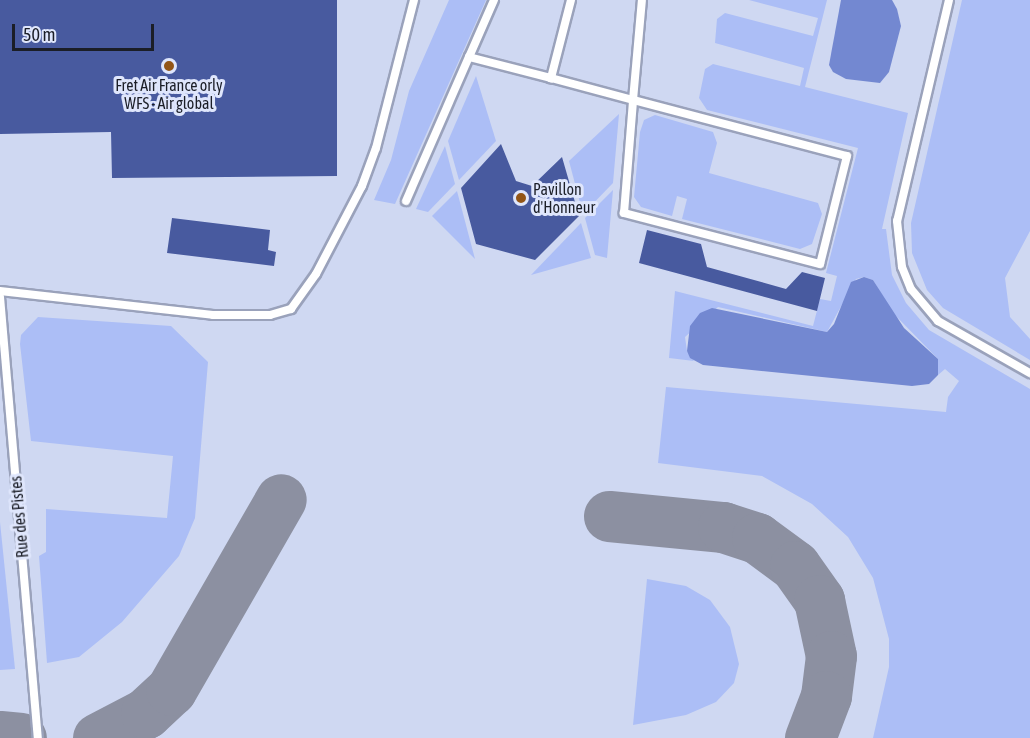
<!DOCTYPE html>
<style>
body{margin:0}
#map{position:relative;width:1030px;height:738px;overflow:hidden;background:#dfe6fc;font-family:"Asap Condensed",sans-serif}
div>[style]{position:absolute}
.built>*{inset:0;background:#cfd8f2}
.green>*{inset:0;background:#acbef6}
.water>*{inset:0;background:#7388d1}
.taxiway>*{height:51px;margin:-25.5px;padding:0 25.5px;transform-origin:25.5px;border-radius:25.5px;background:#8c90a1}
.building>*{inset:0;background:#485a9f}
.roads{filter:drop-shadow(2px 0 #9aa2bb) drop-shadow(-2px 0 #9aa2bb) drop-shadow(0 2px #9aa2bb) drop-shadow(0 -2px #9aa2bb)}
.lane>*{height:8px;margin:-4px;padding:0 4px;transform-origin:4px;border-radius:4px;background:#fff}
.dots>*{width:16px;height:16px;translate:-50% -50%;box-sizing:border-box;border:3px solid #dfe6fc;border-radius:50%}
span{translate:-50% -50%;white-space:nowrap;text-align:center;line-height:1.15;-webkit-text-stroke:6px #dfe6fc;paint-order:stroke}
.poi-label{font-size:16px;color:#1b1e27}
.left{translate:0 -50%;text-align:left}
.street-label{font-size:16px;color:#1b1e27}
.scale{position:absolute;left:12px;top:24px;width:142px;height:27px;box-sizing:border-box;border:3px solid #1b1e27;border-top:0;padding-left:8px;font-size:18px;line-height:21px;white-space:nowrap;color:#1b1e27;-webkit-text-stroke:4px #dfe6fc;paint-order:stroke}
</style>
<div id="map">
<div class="built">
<i style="clip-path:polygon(0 0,1030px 0,1030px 738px,0 738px)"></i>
</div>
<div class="green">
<i style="clip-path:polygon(449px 0,486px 0,395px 204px,374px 200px,391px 160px,409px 91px)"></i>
<i style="clip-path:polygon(749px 0,827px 0,805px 87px,908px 113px,882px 229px,886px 229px,892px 275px,906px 303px,929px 330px,1030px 389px,1030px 738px,873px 738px,889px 667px,889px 639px,873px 578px,848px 537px,812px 504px,762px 476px,658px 463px,666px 387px,946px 412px,948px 397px,959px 381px,945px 369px,938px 375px,938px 359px,893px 313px,873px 280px,864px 277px,856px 279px,827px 332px,718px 307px,685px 337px,687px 351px,694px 361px,669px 358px,675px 291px,813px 326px,820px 299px,831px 301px,837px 276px,826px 273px,858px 148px,707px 110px,699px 98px,705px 69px,713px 64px,800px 86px,804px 68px,715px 43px,717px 19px,725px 13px,813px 36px,818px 18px)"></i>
<i style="clip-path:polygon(962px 0,1030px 0,1030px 231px,1005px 278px,1010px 317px,1030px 339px,1030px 360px,943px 308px,927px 290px,912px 253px,911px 223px)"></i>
<i style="clip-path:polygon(476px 76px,496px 141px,459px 180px,448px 141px)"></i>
<i style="clip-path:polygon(619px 114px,613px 183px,583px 214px,569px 161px)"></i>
<i style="clip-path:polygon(655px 115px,713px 132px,717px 143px,709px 173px,818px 203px,822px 214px,812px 244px,800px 249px,682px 219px,687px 199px,677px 196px,672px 216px,641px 207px,634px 197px,640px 132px,644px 120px)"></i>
<i style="clip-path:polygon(445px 146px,455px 184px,428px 212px,416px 209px)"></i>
<i style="clip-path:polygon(613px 190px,607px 258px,595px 255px,585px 218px)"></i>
<i style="clip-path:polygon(457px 191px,475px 259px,432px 216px)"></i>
<i style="clip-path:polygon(581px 223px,591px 258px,531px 275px)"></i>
<i style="clip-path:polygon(38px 317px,171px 326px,208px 362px,195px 518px,179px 556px,122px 622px,79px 657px,47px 663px,39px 556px,46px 552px,46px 509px,167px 518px,173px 456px,31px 441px,20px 344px,21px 335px)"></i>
<i style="clip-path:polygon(0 522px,15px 669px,0 670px)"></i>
<i style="clip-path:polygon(647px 579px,686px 586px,710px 600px,730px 627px,739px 664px,734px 683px,716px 702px,686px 715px,633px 725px)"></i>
</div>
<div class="water">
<i style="clip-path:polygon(841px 0,892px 0,897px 9px,901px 26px,889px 72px,880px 83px,846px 79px,833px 72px,829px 65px)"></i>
<i style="clip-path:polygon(864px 277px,873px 280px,904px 328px,938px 359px,938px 375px,929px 384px,912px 386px,703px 365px,690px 358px,687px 351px,690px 326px,700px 313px,712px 308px,827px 332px,834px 324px,851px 282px)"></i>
</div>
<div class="taxiway">
<i style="left:609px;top:516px;width:115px;rotate:5.5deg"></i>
<i style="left:723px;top:527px;width:36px;rotate:18deg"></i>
<i style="left:757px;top:538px;width:47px;rotate:36.4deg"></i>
<i style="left:795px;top:566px;width:42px;rotate:54.8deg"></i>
<i style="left:819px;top:600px;width:57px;rotate:77.9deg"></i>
<i style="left:831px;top:656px;width:40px;rotate:97.1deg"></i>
<i style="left:826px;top:696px;width:45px;rotate:110.9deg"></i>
<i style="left:0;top:736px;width:21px;rotate:5deg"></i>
<i style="left:98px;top:738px;width:54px;rotate:-27.5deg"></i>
<i style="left:146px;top:713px;width:34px;rotate:-43deg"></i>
<i style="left:171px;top:690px;width:220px;rotate:-60.1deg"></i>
</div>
<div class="building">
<i style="clip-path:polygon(0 0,337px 0,337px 176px,112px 178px,111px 132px,0 134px)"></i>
<i style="clip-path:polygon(501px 144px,516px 181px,532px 186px,562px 157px,579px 216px,535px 260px,476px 244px,461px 188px)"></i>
<i style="clip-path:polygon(172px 218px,270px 230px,268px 250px,276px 252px,274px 266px,167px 253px)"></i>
<i style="clip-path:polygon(647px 230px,701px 244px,707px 267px,786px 289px,802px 272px,825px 278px,817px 311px,639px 263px)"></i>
</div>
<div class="roads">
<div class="lane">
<i style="left:494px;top:0;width:62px;rotate:113.7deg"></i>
<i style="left:469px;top:57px;width:85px;rotate:14.4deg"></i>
<i style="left:571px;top:0;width:81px;rotate:104.4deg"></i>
<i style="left:551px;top:78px;width:85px;rotate:15deg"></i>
<i style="left:633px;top:100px;width:221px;rotate:14.7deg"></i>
<i style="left:847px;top:156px;width:111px;rotate:104deg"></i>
<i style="left:820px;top:264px;width:203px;rotate:-165.4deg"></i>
<i style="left:624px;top:213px;width:113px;rotate:-85.4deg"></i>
<i style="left:633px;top:100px;width:100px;rotate:-84.9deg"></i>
<i style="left:949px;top:0;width:227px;rotate:103.2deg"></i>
<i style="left:897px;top:221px;width:46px;rotate:83.8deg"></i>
<i style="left:902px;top:267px;width:24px;rotate:68deg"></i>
<i style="left:911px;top:289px;width:42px;rotate:49.8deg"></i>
<i style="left:938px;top:321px;width:106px;rotate:29.5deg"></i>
<i style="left:406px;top:201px;width:157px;rotate:-66.4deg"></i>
<i style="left:0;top:291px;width:214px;rotate:6.4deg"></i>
<i style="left:213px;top:315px;width:57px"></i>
<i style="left:270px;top:315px;width:22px;rotate:-16deg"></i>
<i style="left:291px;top:309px;width:43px;rotate:-54.5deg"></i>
<i style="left:316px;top:274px;width:99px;rotate:-62.4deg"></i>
<i style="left:362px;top:186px;width:40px;rotate:-69.8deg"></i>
<i style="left:376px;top:148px;width:153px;rotate:-75.6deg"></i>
<i style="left:0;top:297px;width:443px;rotate:85.1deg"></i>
</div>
</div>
<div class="dots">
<i style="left:169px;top:66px;background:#925517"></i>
<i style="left:521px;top:198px;background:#925517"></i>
</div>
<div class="poi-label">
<span style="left:169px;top:94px">Fret Air France orly<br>WFS - Air global</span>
<span class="left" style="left:533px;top:198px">Pavillon<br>d'Honneur</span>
</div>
<div class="street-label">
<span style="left:19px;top:517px;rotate:-95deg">Rue des Pistes</span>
</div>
<div class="scale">50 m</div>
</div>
